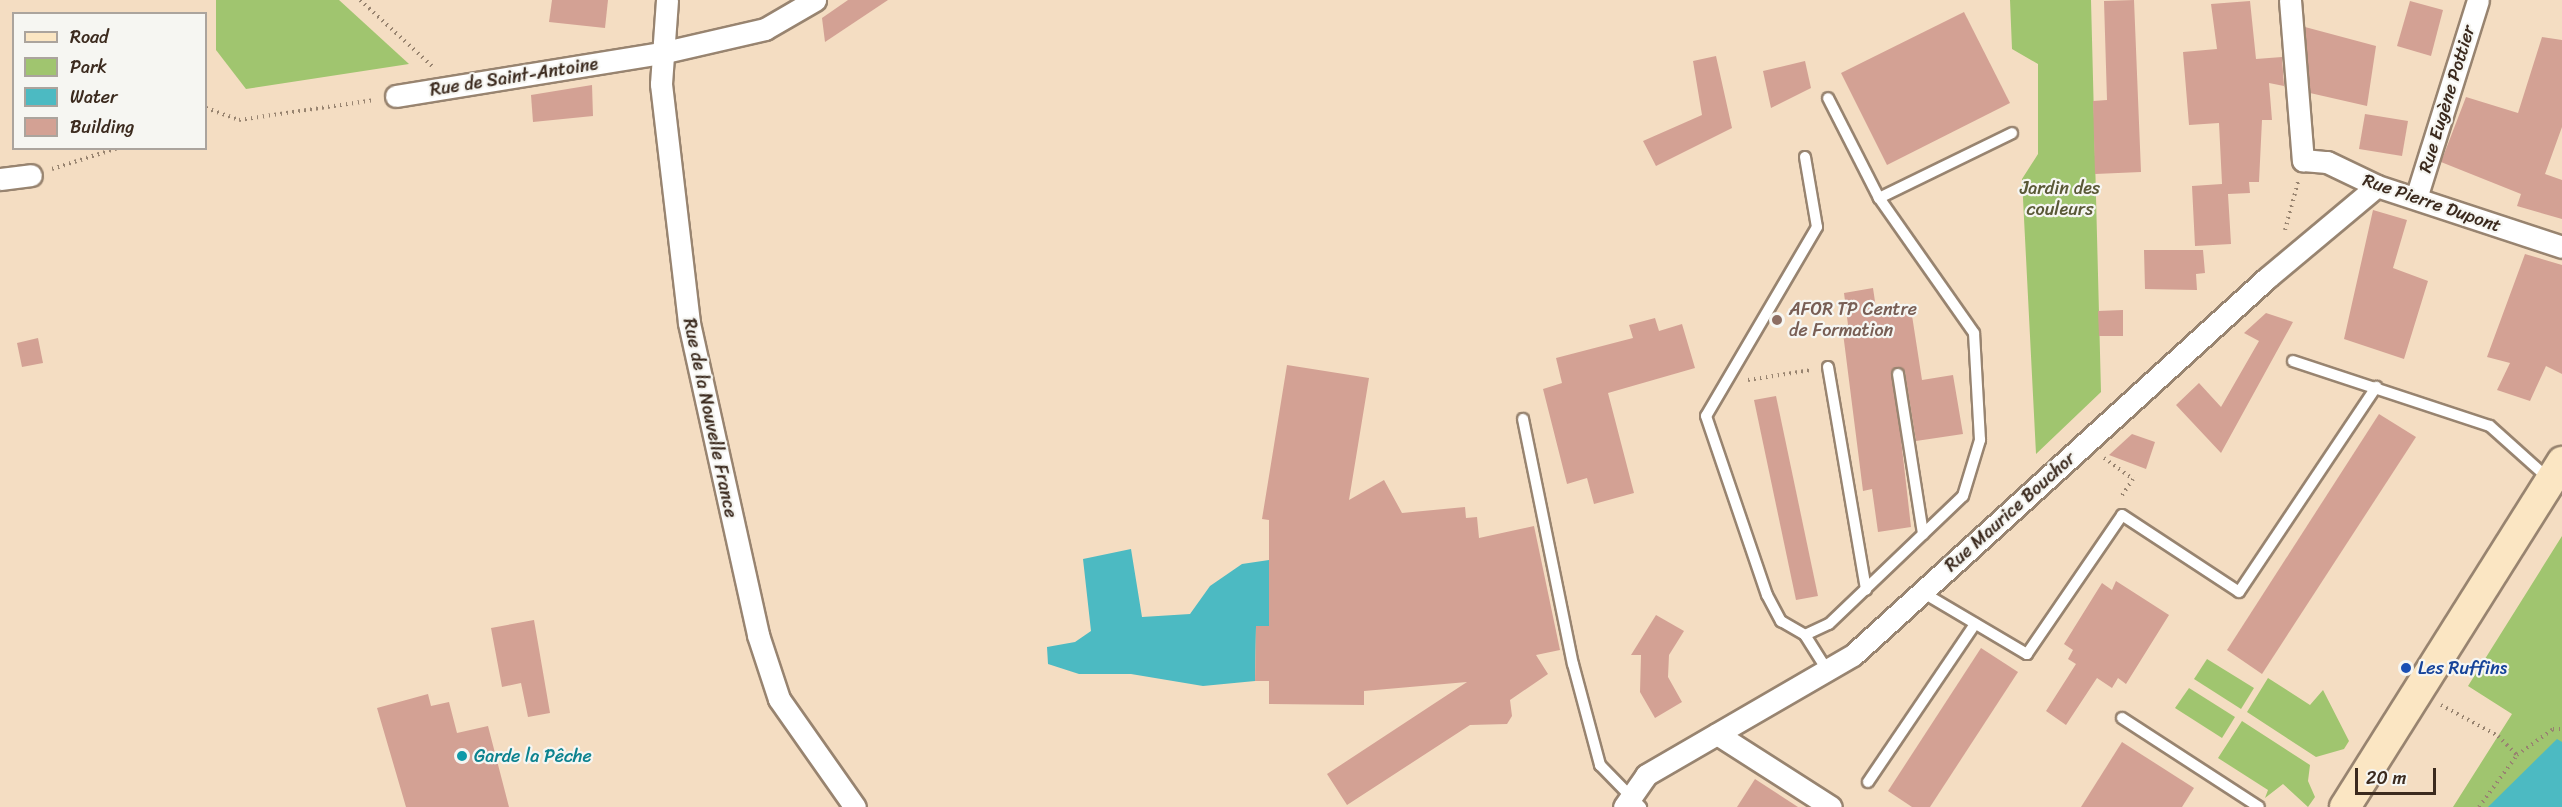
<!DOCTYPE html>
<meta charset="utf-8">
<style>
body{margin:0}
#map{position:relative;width:2562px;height:807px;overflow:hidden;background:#f4ddc2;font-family:Sriracha,sans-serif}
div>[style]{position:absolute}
.green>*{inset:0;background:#a0c56f}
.water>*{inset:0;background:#4cbac2}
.building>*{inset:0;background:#d3a194}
.path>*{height:4px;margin-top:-2px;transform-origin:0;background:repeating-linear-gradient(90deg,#988470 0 1.5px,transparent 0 6px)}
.roads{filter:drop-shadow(2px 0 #988470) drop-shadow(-2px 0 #988470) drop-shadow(0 2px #988470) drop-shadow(0 -2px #988470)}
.lane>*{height:10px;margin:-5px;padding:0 5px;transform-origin:5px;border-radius:5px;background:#fff}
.street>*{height:21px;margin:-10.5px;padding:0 10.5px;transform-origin:10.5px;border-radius:10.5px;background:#fff}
.secondary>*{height:30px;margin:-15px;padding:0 15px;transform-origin:15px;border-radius:15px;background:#fbe6c3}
.dots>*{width:16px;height:16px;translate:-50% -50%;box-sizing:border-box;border:3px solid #f6f6f2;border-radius:50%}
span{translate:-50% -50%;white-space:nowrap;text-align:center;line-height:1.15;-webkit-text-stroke:4.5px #f6f6f2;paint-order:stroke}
.street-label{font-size:18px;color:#3b2a1e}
.park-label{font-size:18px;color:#595836}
.education-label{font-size:18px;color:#785e54}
.left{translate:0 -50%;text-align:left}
.transit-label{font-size:18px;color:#164399}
.culture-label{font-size:18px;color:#0d838f}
.legend{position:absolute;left:12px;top:12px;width:195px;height:138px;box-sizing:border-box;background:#f6f6f2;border:2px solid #aba49d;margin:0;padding:8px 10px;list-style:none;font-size:18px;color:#3b2a1e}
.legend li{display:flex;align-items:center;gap:12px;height:30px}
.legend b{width:30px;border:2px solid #aba49d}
.scale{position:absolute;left:2355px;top:768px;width:81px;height:27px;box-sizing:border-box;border:3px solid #3b2a1e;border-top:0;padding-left:8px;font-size:18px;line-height:21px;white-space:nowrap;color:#3b2a1e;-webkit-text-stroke:4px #f6f6f2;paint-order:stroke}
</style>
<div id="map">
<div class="green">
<i style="clip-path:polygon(216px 0,339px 0,409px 64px,246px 89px,216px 50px)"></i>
<i style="clip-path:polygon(2010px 0,2091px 0,2101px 392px,2036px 454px,2022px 179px,2038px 154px,2038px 64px,2012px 49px)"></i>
<i style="clip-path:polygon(2562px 536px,2562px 807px,2453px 807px,2512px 714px,2468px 686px)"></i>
<i style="clip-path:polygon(2207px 659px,2254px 688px,2241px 709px,2194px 679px)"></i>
<i style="clip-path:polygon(2268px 678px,2310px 705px,2323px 690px,2349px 741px,2344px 749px,2316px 757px,2247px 712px)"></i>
<i style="clip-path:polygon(2189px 688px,2235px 717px,2222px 738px,2175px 708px)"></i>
<i style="clip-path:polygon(2242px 721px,2310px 765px,2308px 781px,2315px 797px,2308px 807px,2283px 784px,2265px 798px,2268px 790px,2218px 758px)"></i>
</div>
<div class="water">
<i style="clip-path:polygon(1131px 549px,1142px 617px,1190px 614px,1210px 586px,1242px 564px,1269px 560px,1269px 626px,1256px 627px,1255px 681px,1203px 686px,1131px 674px,1079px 674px,1048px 664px,1047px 647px,1075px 642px,1091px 631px,1083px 559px)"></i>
<i style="clip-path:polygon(2557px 739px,2562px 742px,2562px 807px,2488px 807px)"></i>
</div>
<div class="building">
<i style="clip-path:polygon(552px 0,608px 0,605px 28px,549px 22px)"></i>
<i style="clip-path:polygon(848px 0,888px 0,825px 42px,822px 18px)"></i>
<i style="clip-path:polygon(2134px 0,2141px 172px,2095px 174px,2093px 101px,2107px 100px,2104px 1px)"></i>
<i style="clip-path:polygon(2250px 1px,2256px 59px,2282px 57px,2284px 86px,2269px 83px,2272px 120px,2262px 120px,2259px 182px,2249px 182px,2250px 193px,2228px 194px,2231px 244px,2195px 246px,2192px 186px,2222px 184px,2219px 123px,2189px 125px,2183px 52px,2217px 49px,2211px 4px)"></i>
<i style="clip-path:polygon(2410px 1px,2443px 10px,2431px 56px,2397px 46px)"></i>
<i style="clip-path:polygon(1964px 12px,2010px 103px,1887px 165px,1841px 73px)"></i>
<i style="clip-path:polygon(2305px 27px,2376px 46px,2367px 106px,2310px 93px)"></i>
<i style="clip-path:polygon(2542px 37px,2562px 40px,2562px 127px,2545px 174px,2562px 180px,2562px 219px,2517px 206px,2521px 194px,2441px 162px,2466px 97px,2518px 113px)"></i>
<i style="clip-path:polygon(1716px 56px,1732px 128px,1656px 166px,1643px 141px,1702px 115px,1693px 61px)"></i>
<i style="clip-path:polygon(1805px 61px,1811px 88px,1771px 108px,1763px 71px)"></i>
<i style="clip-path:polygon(592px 85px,593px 116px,533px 122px,531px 95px)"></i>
<i style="clip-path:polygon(2365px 114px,2408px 121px,2402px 156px,2359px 149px)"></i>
<i style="clip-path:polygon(2373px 210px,2407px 220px,2393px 268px,2428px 281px,2404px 359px,2344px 339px)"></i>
<i style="clip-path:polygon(2144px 250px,2203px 250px,2205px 273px,2196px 274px,2197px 290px,2145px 289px)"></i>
<i style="clip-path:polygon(2525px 254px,2562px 265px,2562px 374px,2546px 366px,2530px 401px,2497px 390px,2510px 363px,2487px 357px)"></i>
<i style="clip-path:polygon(1873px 288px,1877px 315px,1911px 309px,1922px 380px,1953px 375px,1963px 434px,1916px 441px,1905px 372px,1893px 369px,1911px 527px,1878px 532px,1872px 489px,1863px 491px,1842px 325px,1848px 325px,1844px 293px)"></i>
<i style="clip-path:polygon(2123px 310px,2123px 336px,2099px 336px,2098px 311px)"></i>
<i style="clip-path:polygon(2266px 313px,2293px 322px,2221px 453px,2176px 405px,2199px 383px,2221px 407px,2259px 341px,2244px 333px)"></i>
<i style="clip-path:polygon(1655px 318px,1659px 331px,1682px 324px,1695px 368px,1608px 393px,1634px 493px,1594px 504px,1587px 478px,1567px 484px,1543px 389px,1562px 383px,1556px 358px,1633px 338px,1629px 325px)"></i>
<i style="clip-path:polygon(38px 338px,43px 363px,22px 367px,17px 343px)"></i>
<i style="clip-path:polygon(1287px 365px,1369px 378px,1349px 500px,1384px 480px,1402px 513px,1465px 507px,1466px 518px,1477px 517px,1479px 538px,1534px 526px,1560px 650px,1536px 655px,1548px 674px,1510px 700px,1512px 716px,1507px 724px,1470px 725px,1347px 805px,1327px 774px,1467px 682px,1364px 691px,1364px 705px,1269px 704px,1269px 681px,1255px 681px,1256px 626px,1269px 626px,1269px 520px,1262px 519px)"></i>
<i style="clip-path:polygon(1776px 396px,1818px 596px,1796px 600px,1754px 400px)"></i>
<i style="clip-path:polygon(2379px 414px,2416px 437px,2262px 674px,2227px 650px)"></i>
<i style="clip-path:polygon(2132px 434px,2155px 442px,2146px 469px,2109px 455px)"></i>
<i style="clip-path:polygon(2116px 581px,2169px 615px,2126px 684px,2118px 678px,2112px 688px,2097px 678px,2066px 725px,2046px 711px,2076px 664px,2068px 659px,2073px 650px,2064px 644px,2102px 583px,2112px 590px)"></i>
<i style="clip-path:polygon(1656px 615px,1684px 631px,1669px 655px,1668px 677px,1682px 702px,1655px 718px,1640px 692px,1641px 655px,1631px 655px)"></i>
<i style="clip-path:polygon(534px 620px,550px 713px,528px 717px,521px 683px,502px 687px,491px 628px)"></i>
<i style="clip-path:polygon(1981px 648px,2018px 672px,1930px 807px,1912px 807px,1888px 791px)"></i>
<i style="clip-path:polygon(428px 694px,431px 706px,449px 702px,457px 733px,488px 726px,509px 807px,406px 807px,377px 708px)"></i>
<i style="clip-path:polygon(2122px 742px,2194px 788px,2182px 807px,2081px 807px)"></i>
<i style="clip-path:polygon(1755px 779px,1798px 807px,1737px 807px)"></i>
</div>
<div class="path">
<i style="left:360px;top:0;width:98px;rotate:42.5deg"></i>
<i style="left:206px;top:108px;width:35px;rotate:20deg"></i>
<i style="left:239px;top:120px;width:137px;rotate:-8.4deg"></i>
<i style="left:52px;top:169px;width:69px;rotate:-17.7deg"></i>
<i style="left:2285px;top:230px;width:50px;rotate:-74.8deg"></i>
<i style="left:1748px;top:380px;width:64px;rotate:-9deg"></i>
<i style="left:2104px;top:458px;width:36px;rotate:36deg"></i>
<i style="left:2133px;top:479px;width:23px;rotate:124deg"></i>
<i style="left:2441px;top:705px;width:65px;rotate:28.5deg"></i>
<i style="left:2498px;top:736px;width:27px;rotate:45deg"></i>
<i style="left:2479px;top:807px;width:64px;rotate:-53.8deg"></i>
<i style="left:2517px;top:755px;width:44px;rotate:-35.8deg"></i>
<i style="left:2553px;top:729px;width:9px"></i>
</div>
<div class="roads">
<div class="lane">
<i style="left:1805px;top:157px;width:71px;rotate:80.3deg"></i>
<i style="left:1817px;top:227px;width:219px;rotate:120.4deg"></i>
<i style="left:1706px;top:416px;width:189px;rotate:71.2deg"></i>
<i style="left:1767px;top:595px;width:30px;rotate:62deg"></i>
<i style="left:1781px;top:621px;width:28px;rotate:30deg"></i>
<i style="left:1805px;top:635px;width:41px;rotate:57.8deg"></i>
<i style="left:1879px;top:198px;width:148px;rotate:-26deg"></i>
<i style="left:2293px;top:361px;width:207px;rotate:18.3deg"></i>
<i style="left:2490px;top:426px;width:79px;rotate:41.9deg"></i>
<i style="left:1828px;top:367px;width:226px;rotate:80.3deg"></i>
<i style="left:1898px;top:374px;width:162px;rotate:81.1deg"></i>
<i style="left:1523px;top:419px;width:250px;rotate:78.5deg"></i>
<i style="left:1573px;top:664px;width:105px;rotate:75deg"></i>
<i style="left:1600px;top:765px;width:59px;rotate:45.7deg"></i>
<i style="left:1922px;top:592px;width:122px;rotate:30.6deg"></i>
<i style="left:2027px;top:654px;width:168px;rotate:-55.6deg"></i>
<i style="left:2122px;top:515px;width:140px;rotate:33.3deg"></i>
<i style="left:2239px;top:592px;width:247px;rotate:-56.2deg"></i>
<i style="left:1805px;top:635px;width:26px;rotate:-25deg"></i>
<i style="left:1829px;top:624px;width:185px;rotate:-43.7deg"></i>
<i style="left:1963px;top:496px;width:59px;rotate:-73.1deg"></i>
<i style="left:1980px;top:440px;width:107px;rotate:-93.2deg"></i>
<i style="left:1974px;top:333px;width:165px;rotate:-125.1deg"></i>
<i style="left:1879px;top:198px;width:112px;rotate:-117deg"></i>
<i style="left:2122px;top:718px;width:163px;rotate:33deg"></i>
<i style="left:1868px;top:782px;width:191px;rotate:-55.9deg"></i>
</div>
<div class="street">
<i style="left:667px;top:0;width:84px;rotate:94.1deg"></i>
<i style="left:661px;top:84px;width:241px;rotate:83.3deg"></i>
<i style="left:689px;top:323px;width:320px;rotate:77.5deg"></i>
<i style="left:758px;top:635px;width:67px;rotate:71.8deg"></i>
<i style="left:779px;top:699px;width:132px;rotate:54.9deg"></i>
<i style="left:2290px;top:0;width:161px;rotate:85.4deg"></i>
<i style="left:2303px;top:160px;width:24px;rotate:5deg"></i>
<i style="left:2327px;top:162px;width:55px;rotate:25.6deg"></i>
<i style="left:2377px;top:186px;width:195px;rotate:18.2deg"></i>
<i style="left:396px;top:96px;width:268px;rotate:-9.2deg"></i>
<i style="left:661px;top:53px;width:107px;rotate:-13deg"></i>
<i style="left:765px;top:29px;width:58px;rotate:-30.1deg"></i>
<i style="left:0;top:179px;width:31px;rotate:-7deg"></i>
<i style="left:2416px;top:198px;width:207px;rotate:-72.6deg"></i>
<i style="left:1717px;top:734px;width:135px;rotate:32.6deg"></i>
<i style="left:1624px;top:807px;width:39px;rotate:-55deg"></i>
<i style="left:1646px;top:775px;width:239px;rotate:-30.1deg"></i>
<i style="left:1853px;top:655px;width:560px;rotate:-42.32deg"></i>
<i style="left:2267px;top:278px;width:143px;rotate:-39.9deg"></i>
</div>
<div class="secondary">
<i style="left:2345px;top:807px;width:408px;rotate:-57.8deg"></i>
</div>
</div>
<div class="dots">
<i style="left:1777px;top:320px;background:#8d6e63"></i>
<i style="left:2406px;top:668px;background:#1a4fb4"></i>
<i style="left:462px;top:756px;background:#0f9aa8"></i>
</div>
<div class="street-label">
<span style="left:514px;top:77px;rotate:-9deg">Rue de Saint-Antoine</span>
<span style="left:2447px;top:99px;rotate:-73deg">Rue Eugène Pottier</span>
<span style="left:2432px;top:203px;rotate:19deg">Rue Pierre Dupont</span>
<span style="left:710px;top:418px;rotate:78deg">Rue de la Nouvelle France</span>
<span style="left:2010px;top:512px;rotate:-42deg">Rue Maurice Bouchor</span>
</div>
<div class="park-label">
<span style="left:2060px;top:199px">Jardin des<br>couleurs</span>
</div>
<div class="education-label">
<span class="left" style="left:1789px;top:320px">AFOR TP Centre<br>de Formation</span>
</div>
<div class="transit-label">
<span class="left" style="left:2418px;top:668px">Les Ruffins</span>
</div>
<div class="culture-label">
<span class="left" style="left:474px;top:756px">Garde la Pêche</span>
</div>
<ul class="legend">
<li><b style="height:8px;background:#fbe6c3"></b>Road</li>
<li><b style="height:16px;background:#a0c56f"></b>Park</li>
<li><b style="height:16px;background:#4cbac2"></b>Water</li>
<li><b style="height:16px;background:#d3a194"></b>Building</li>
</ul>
<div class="scale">20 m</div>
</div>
